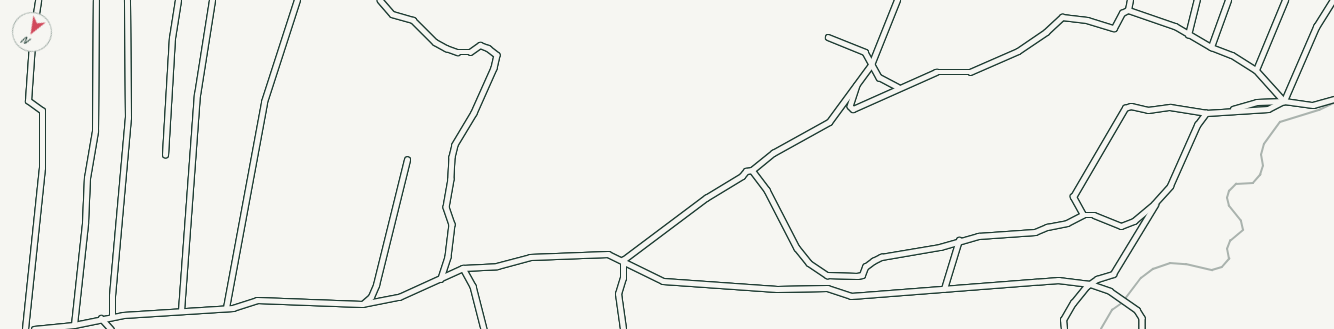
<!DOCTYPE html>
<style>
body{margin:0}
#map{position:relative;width:1334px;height:329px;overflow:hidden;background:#f6f6f2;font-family:Caveat,sans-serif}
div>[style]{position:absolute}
.stream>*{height:1.5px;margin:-0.75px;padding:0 0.75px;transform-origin:0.75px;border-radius:0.75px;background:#aab3ae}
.roads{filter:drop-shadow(1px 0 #1f3d34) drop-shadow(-1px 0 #1f3d34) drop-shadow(0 1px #1f3d34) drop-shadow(0 -1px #1f3d34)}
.street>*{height:4.5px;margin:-2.25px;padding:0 2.25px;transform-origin:2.25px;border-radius:2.25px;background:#f6f6f2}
span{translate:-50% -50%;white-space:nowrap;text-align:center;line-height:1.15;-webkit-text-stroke:3.5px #f6f6f2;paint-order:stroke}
.north{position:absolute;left:12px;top:12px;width:40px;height:40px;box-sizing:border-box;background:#f6f6f2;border:1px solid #a0aca6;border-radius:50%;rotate:210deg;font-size:11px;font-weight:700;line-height:16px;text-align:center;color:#1f3d34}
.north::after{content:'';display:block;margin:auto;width:14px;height:18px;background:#d1495b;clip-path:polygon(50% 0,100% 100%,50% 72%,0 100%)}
</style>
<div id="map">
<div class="stream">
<i style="left:1101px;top:329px;width:22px;rotate:-60deg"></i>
<i style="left:1112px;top:310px;width:12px;rotate:-35deg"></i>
<i style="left:1122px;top:303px;width:31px;rotate:-53deg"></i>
<i style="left:1141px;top:278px;width:15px;rotate:-37deg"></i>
<i style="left:1153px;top:269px;width:18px;rotate:-19deg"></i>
<i style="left:1170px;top:263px;width:16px;rotate:4deg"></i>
<i style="left:1186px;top:264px;width:27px;rotate:13deg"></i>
<i style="left:1212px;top:270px;width:10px;rotate:-17deg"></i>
<i style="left:1222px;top:267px;width:11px;rotate:-49deg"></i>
<i style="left:1229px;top:259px;width:10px;rotate:-101deg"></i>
<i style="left:1227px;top:249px;width:9px;rotate:-69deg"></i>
<i style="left:1230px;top:241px;width:17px;rotate:-40deg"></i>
<i style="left:1243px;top:230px;width:9px;rotate:-103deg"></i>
<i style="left:1241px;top:221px;width:19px;rotate:-129deg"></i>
<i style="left:1229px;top:206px;width:8px;rotate:-104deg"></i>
<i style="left:1227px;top:198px;width:7px;rotate:-74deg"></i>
<i style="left:1229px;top:191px;width:10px;rotate:-45deg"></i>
<i style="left:1236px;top:184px;width:17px;rotate:-3deg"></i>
<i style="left:1253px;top:183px;width:11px;rotate:-49deg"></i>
<i style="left:1260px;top:175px;width:9px;rotate:-72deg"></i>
<i style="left:1263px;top:166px;width:11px;rotate:-100deg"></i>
<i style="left:1261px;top:155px;width:11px;rotate:-75deg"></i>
<i style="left:1264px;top:144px;width:27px;rotate:-54deg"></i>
<i style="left:1280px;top:122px;width:41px;rotate:-17.1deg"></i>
<i style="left:1319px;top:110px;width:17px;rotate:-25deg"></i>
</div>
<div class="roads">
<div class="street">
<i style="left:380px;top:0;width:18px;rotate:49deg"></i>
<i style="left:392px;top:14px;width:22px;rotate:16deg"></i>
<i style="left:413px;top:20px;width:31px;rotate:45deg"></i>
<i style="left:435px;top:42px;width:13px;rotate:29deg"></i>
<i style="left:446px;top:48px;width:12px;rotate:20deg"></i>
<i style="left:457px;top:52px;width:13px"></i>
<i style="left:470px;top:52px;width:12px;rotate:-35deg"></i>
<i style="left:480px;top:45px;width:9px;rotate:21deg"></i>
<i style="left:488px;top:48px;width:11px;rotate:38deg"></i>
<i style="left:497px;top:55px;width:13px;rotate:103deg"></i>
<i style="left:494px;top:68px;width:49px;rotate:114deg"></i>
<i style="left:474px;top:113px;width:37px;rotate:121deg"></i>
<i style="left:455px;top:145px;width:12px;rotate:104deg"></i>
<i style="left:452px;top:157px;width:22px;rotate:93deg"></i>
<i style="left:451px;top:179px;width:28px;rotate:100deg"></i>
<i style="left:446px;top:207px;width:18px;rotate:71deg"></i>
<i style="left:452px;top:224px;width:33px;rotate:97deg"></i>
<i style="left:448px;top:257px;width:23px;rotate:108deg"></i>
<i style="left:1128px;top:10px;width:10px;rotate:-79deg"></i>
<i style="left:35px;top:20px;width:20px;rotate:-81deg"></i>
<i style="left:1188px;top:35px;width:36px;rotate:-76deg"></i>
<i style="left:828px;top:37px;width:40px;rotate:22deg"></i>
<i style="left:865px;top:52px;width:29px;rotate:61deg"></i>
<i style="left:879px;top:77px;width:21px;rotate:28deg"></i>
<i style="left:1211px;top:47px;width:50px;rotate:-70.1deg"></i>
<i style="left:1256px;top:70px;width:76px;rotate:-67.5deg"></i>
<i style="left:857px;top:85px;width:22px;rotate:108deg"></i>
<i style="left:850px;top:106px;width:4px;rotate:45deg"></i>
<i style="left:853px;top:109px;width:91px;rotate:-24deg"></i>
<i style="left:936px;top:72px;width:34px"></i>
<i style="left:970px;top:72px;width:52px;rotate:-23.6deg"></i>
<i style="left:1018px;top:51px;width:34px;rotate:-34deg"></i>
<i style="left:1046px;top:32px;width:22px;rotate:-43deg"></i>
<i style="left:1062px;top:17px;width:25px;rotate:7deg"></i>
<i style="left:1087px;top:20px;width:28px;rotate:17deg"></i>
<i style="left:1114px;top:28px;width:17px;rotate:-62deg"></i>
<i style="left:1122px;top:13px;width:7px;rotate:-27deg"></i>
<i style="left:1128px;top:10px;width:50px;rotate:18.8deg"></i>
<i style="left:1175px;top:26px;width:42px;rotate:30.3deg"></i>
<i style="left:1211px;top:47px;width:22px;rotate:21deg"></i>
<i style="left:1232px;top:55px;width:28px;rotate:32deg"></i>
<i style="left:1256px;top:70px;width:42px;rotate:47.9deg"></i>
<i style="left:1284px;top:101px;width:29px;rotate:8deg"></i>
<i style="left:1313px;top:105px;width:22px;rotate:-16deg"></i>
<i style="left:1233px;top:109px;width:25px;rotate:-16deg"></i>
<i style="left:1257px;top:102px;width:27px;rotate:-2deg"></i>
<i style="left:165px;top:155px;width:117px;rotate:-86.6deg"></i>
<i style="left:172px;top:38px;width:38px;rotate:-81deg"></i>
<i style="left:752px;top:170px;width:25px;rotate:53deg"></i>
<i style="left:767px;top:190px;width:65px;rotate:62.7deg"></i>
<i style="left:797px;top:248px;width:19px;rotate:51deg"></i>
<i style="left:809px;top:263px;width:22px;rotate:34deg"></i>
<i style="left:827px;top:275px;width:30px;rotate:2deg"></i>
<i style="left:857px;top:276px;width:5px;rotate:-11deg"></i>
<i style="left:862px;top:275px;width:9px;rotate:-69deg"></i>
<i style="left:865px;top:267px;width:10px;rotate:-37deg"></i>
<i style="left:873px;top:261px;width:9px;rotate:-27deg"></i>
<i style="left:881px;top:257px;width:60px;rotate:-9.6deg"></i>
<i style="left:940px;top:247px;width:40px;rotate:-16deg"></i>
<i style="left:978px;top:236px;width:57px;rotate:-4deg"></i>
<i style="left:1035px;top:232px;width:13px;rotate:-23deg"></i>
<i style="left:1047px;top:227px;width:20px;rotate:-11deg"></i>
<i style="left:1067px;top:223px;width:18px;rotate:-27deg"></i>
<i style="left:1083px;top:215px;width:11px"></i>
<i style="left:1094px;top:215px;width:29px;rotate:22deg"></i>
<i style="left:1121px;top:226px;width:14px;rotate:-21deg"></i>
<i style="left:1134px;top:221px;width:26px;rotate:-40deg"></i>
<i style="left:1154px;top:204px;width:24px;rotate:-48deg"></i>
<i style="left:1170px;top:186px;width:67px;rotate:-66.1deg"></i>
<i style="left:1197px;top:125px;width:15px;rotate:-53deg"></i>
<i style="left:1206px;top:113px;width:62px;rotate:-3.7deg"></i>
<i style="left:1268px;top:109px;width:18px;rotate:-27deg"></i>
<i style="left:1284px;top:101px;width:81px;rotate:-66.6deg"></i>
<i style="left:1316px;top:27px;width:32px;rotate:-58deg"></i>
<i style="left:1083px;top:215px;width:21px;rotate:-119deg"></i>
<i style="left:1073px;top:197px;width:103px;rotate:-59.7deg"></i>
<i style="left:1125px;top:108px;width:6px;rotate:-18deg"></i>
<i style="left:1131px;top:106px;width:17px;rotate:13deg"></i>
<i style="left:1148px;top:110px;width:22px;rotate:-8deg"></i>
<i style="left:1170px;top:107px;width:36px;rotate:9deg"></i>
<i style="left:463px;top:268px;width:34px;rotate:-3deg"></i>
<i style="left:497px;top:266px;width:34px;rotate:-15deg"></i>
<i style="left:530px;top:257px;width:78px;rotate:-2.2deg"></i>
<i style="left:608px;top:254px;width:61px;rotate:26.1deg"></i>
<i style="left:663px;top:281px;width:114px;rotate:4deg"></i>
<i style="left:777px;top:289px;width:50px;rotate:-1.1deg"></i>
<i style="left:827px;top:288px;width:25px;rotate:18deg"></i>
<i style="left:851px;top:296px;width:208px;rotate:-4.4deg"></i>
<i style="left:1058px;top:280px;width:32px;rotate:7deg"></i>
<i style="left:1090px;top:284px;width:21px;rotate:19deg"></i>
<i style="left:1110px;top:291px;width:33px;rotate:35deg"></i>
<i style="left:1137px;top:310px;width:9px;rotate:58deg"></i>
<i style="left:1142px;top:318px;width:11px;rotate:90deg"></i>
<i style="left:944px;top:289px;width:51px;rotate:-73deg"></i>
<i style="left:364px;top:303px;width:9px;rotate:-41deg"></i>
<i style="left:371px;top:297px;width:13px;rotate:-67deg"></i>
<i style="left:376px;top:285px;width:129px;rotate:-76.1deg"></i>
<i style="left:226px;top:308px;width:209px;rotate:-79.5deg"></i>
<i style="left:264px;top:102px;width:107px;rotate:-72.1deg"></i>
<i style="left:181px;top:311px;width:217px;rotate:-85.8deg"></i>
<i style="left:197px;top:95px;width:96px;rotate:-81deg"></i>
<i style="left:112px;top:317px;width:21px;rotate:-90deg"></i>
<i style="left:112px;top:296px;width:179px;rotate:-84.9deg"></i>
<i style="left:128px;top:118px;width:118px;rotate:-90.5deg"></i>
<i style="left:101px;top:318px;width:15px;rotate:48deg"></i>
<i style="left:74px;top:325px;width:103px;rotate:-83.8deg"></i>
<i style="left:85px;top:223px;width:45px;rotate:-87.5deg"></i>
<i style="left:87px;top:178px;width:48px;rotate:-80.3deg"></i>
<i style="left:95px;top:131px;width:131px;rotate:-89.6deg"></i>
<i style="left:25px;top:329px;width:162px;rotate:-84deg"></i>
<i style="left:42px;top:168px;width:57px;rotate:-90deg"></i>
<i style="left:42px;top:111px;width:17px;rotate:-144deg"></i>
<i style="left:28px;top:101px;width:57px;rotate:-86deg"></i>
<i style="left:34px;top:329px;width:40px;rotate:-5.7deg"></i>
<i style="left:74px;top:325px;width:50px;rotate:-11.5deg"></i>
<i style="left:123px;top:315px;width:110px;rotate:-3.6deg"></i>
<i style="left:233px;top:308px;width:25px;rotate:-18deg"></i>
<i style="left:257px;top:300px;width:105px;rotate:2.2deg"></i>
<i style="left:362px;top:304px;width:38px;rotate:-11deg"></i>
<i style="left:399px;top:297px;width:70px;rotate:-24.4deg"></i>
<i style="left:463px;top:268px;width:21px;rotate:61deg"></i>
<i style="left:473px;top:286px;width:44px;rotate:75.7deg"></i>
<i style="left:623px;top:329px;width:35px;rotate:-98deg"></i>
<i style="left:618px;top:294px;width:17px;rotate:-73deg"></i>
<i style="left:623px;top:278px;width:18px;rotate:-90deg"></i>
<i style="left:623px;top:260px;width:104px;rotate:-36.8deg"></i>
<i style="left:706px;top:198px;width:42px;rotate:-31.4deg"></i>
<i style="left:742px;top:176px;width:6px;rotate:-51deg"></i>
<i style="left:746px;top:171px;width:6px;rotate:-9deg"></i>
<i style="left:752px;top:170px;width:27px;rotate:-39deg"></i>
<i style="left:773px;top:153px;width:64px;rotate:-29deg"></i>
<i style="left:829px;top:122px;width:71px;rotate:-53.6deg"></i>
<i style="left:871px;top:65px;width:70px;rotate:-68.2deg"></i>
<i style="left:1064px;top:329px;width:9px;rotate:-96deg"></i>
<i style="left:1063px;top:320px;width:20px;rotate:-60deg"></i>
<i style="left:1073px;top:303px;width:22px;rotate:-51deg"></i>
<i style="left:1087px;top:286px;width:12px;rotate:-35deg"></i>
<i style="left:1097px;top:279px;width:17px;rotate:-17deg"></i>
<i style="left:1113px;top:274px;width:81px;rotate:-58.7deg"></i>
</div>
</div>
<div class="north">N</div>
</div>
